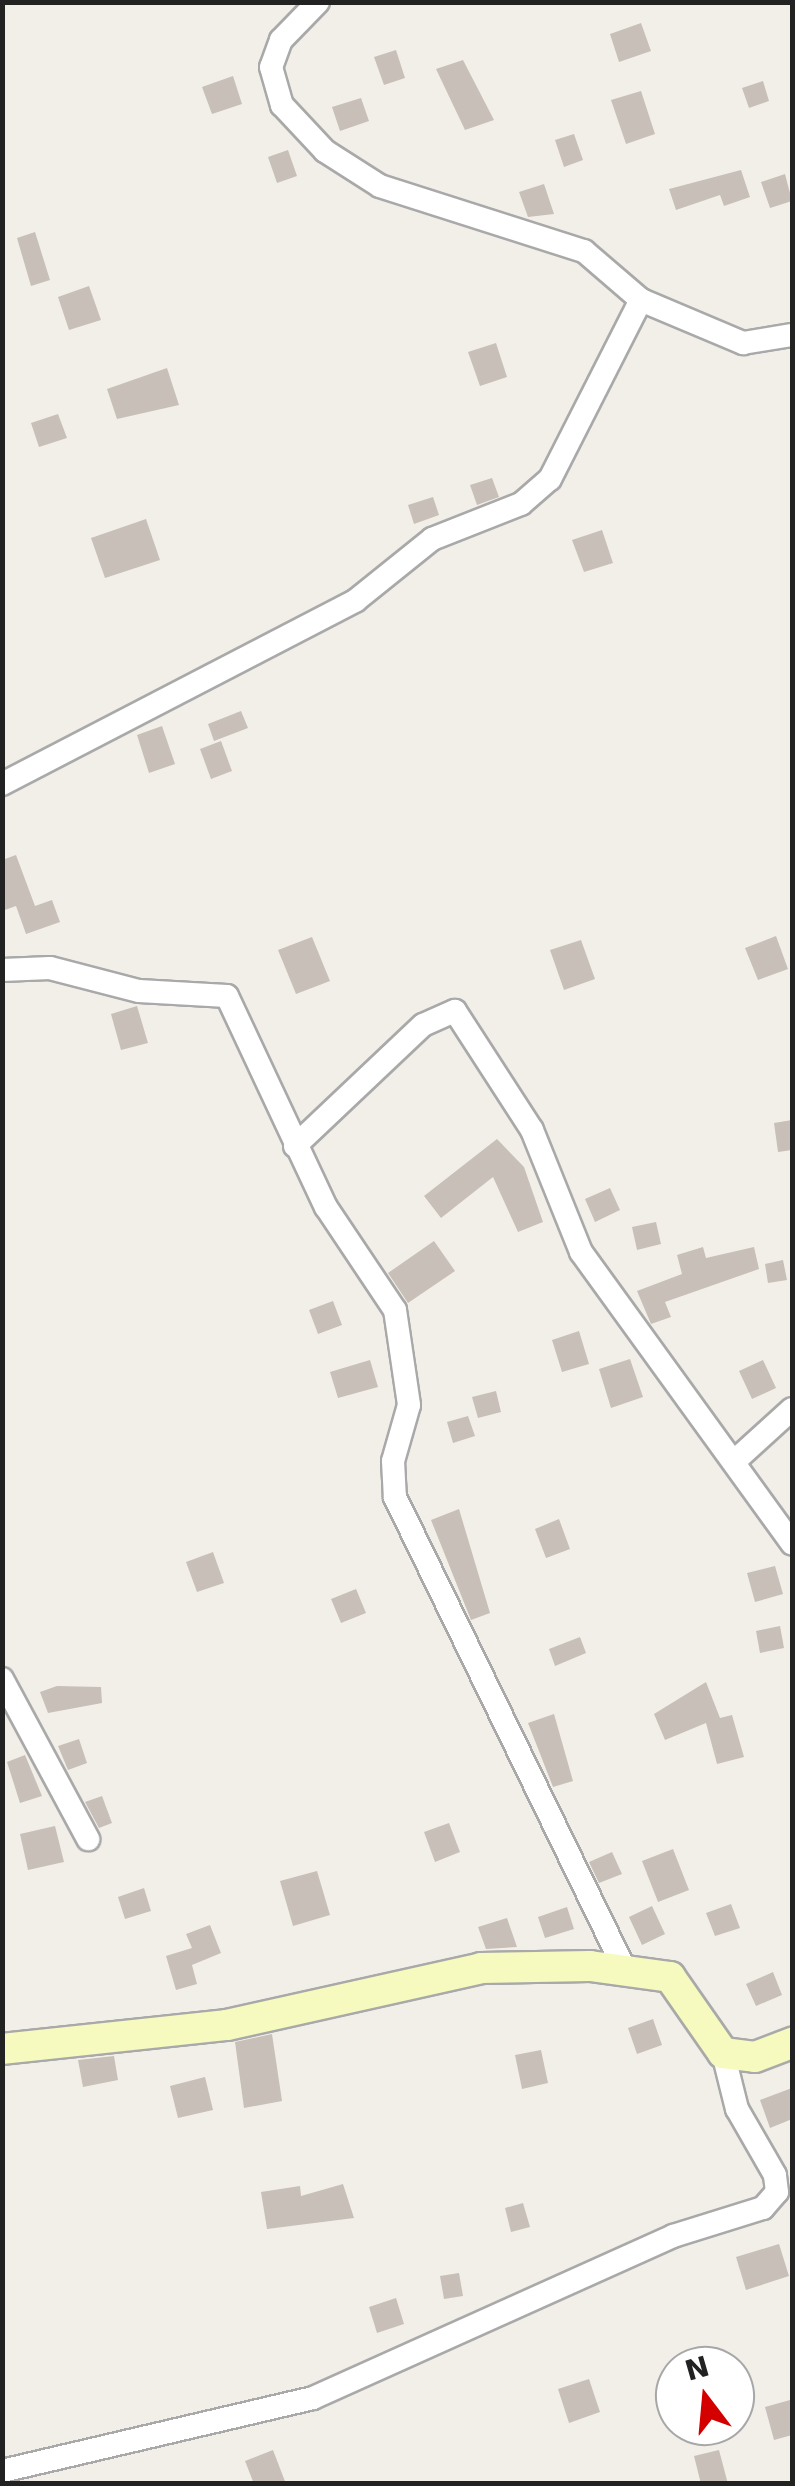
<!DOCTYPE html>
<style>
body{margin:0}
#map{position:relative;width:795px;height:2486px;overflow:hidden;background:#f2efe9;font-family:"DejaVu Sans",sans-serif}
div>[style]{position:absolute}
.building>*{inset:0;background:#c7bfb8}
.roads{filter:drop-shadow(2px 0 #a9a9a9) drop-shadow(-2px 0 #a9a9a9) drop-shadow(0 2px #a9a9a9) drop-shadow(0 -2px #a9a9a9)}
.street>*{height:22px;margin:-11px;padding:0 11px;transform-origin:11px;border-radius:11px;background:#fff}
.secondary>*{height:30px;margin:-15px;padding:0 15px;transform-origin:15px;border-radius:15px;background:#f7fabf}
span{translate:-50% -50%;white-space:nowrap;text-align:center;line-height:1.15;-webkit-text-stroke:8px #fff;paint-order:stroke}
.frame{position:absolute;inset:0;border:5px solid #222;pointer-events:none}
.north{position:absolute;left:655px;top:2346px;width:100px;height:100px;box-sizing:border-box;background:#fff;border:2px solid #a7a7a7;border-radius:50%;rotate:344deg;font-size:28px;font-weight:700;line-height:40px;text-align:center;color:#222}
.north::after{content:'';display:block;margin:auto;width:35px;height:45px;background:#d40000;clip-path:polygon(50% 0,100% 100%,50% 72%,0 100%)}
</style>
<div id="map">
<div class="building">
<i style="clip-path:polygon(641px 23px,651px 51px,619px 62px,610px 34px)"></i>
<i style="clip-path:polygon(396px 50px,405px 78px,384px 85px,374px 57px)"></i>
<i style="clip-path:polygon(463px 60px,494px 120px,465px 130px,436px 69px)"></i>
<i style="clip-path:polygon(233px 76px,242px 104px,212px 114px,202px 87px)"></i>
<i style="clip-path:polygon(763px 81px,769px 101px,749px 108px,742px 88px)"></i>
<i style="clip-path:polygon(641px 91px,655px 134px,626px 144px,611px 100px)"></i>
<i style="clip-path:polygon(361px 98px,369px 121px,340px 131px,332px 107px)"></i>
<i style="clip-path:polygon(574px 134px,583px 160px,564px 167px,555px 140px)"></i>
<i style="clip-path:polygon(288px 150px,297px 176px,277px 183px,268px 157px)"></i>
<i style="clip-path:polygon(741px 170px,750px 197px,724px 206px,720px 195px,676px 210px,669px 189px)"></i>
<i style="clip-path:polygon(785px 174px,792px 201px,770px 208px,761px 182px)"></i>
<i style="clip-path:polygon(544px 184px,554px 214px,528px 217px,519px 192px)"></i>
<i style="clip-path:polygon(35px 232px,50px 280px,31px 286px,17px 238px)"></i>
<i style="clip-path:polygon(89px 286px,101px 320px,69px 330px,58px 297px)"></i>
<i style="clip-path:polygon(496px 343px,507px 377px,480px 386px,468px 352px)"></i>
<i style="clip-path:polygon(167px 368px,179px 405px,117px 419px,107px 389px)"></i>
<i style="clip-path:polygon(58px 414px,67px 438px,39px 447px,31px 423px)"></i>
<i style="clip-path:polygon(492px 478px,499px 497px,477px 505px,470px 485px)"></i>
<i style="clip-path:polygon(433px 497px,439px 515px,414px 524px,408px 505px)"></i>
<i style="clip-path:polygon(146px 519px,160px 560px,105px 578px,91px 538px)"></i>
<i style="clip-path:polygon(602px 530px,613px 563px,584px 572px,572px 540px)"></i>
<i style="clip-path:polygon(241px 711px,248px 728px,214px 741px,208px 724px)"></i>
<i style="clip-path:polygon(162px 726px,175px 764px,149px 773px,137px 735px)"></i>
<i style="clip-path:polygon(221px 741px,232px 771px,211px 779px,200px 749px)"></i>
<i style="clip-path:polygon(16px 855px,35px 906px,52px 900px,60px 922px,26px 934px,16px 906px,2px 911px,2px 860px)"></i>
<i style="clip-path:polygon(776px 936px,788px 969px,758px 980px,745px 948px)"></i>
<i style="clip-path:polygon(312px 937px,330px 981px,296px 994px,278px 950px)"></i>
<i style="clip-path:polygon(581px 940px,595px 979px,564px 990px,550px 950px)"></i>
<i style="clip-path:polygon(137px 1006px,148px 1043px,121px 1050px,111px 1014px)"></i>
<i style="clip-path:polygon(792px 1120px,792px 1150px,778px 1152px,774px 1123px)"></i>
<i style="clip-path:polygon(497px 1139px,524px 1167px,543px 1222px,518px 1232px,493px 1177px,441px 1218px,424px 1196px)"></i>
<i style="clip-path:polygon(610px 1188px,620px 1210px,595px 1222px,585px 1199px)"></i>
<i style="clip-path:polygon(656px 1222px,661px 1244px,637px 1250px,632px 1227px)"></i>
<i style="clip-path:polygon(434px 1241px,455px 1271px,408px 1303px,388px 1273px)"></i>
<i style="clip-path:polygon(703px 1247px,706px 1258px,754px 1247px,759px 1269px,665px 1302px,671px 1317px,651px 1324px,637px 1291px,682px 1274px,677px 1255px)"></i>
<i style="clip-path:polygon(783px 1260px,787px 1280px,768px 1283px,765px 1264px)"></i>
<i style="clip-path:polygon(333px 1301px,342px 1325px,318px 1334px,309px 1310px)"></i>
<i style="clip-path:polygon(579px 1331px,589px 1364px,562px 1372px,552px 1340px)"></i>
<i style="clip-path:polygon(630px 1359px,643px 1397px,611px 1408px,599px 1369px)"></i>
<i style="clip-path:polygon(370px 1360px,378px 1387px,338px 1398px,330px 1372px)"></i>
<i style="clip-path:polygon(763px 1360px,776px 1388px,752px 1399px,739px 1371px)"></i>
<i style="clip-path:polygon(496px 1391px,501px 1412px,478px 1418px,472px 1397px)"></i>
<i style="clip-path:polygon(468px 1416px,475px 1436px,453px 1443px,447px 1422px)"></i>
<i style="clip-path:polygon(459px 1509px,490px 1613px,471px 1620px,431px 1520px)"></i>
<i style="clip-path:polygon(559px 1519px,570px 1549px,546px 1558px,535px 1529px)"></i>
<i style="clip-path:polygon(213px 1552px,224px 1583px,197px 1592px,186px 1562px)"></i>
<i style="clip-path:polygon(775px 1566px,783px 1594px,755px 1602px,747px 1573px)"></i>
<i style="clip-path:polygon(356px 1589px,366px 1613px,341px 1623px,331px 1599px)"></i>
<i style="clip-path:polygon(780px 1626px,784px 1648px,760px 1653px,756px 1631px)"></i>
<i style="clip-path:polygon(580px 1637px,586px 1653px,555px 1666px,549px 1649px)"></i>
<i style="clip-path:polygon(706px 1682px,720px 1718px,732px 1715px,744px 1757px,717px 1764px,706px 1723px,665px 1740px,654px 1714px)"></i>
<i style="clip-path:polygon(57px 1686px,101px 1687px,102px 1703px,48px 1713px,40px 1692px)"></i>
<i style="clip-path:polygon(554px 1714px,573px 1781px,553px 1787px,528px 1723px)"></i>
<i style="clip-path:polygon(79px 1739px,87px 1763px,68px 1770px,58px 1746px)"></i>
<i style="clip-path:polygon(25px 1755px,42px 1796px,20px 1803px,7px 1762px)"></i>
<i style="clip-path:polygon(102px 1796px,112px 1823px,99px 1828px,85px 1802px)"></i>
<i style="clip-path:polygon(449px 1823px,460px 1852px,435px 1862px,424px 1832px)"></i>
<i style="clip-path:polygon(55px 1826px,64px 1862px,28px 1870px,20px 1834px)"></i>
<i style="clip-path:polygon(673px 1849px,689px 1890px,658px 1902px,642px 1861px)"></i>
<i style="clip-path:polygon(612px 1852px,622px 1874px,599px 1883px,589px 1862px)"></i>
<i style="clip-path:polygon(317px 1871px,330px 1915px,293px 1926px,280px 1881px)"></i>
<i style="clip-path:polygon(144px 1888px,151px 1911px,125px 1919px,118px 1897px)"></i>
<i style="clip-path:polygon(731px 1904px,740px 1928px,715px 1936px,706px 1913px)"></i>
<i style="clip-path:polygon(652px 1906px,665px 1934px,642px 1945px,629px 1917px)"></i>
<i style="clip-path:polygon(567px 1907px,574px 1929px,545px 1938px,538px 1917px)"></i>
<i style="clip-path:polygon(507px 1918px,517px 1947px,486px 1949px,478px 1927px)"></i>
<i style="clip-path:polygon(210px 1925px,221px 1953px,192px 1965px,197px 1984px,176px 1990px,166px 1956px,192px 1948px,186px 1934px)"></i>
<i style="clip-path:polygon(773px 1972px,782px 1995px,756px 2006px,746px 1984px)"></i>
<i style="clip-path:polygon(653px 2019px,662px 2045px,637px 2054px,628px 2028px)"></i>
<i style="clip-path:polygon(272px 2034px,282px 2101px,244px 2108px,235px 2042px)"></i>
<i style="clip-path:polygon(541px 2050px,548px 2083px,522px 2089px,515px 2055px)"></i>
<i style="clip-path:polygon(114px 2056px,118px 2080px,83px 2087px,78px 2060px)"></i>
<i style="clip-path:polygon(205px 2077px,213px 2110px,178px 2118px,170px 2086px)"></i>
<i style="clip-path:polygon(792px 2088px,792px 2119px,770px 2128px,760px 2100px)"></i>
<i style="clip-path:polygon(343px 2184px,354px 2218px,267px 2229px,261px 2192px,300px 2186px,301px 2196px)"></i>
<i style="clip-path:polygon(523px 2203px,530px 2227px,511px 2232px,505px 2208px)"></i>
<i style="clip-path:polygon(779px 2244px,789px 2276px,746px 2290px,736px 2257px)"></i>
<i style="clip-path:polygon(459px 2273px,463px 2296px,444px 2299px,440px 2276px)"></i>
<i style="clip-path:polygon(396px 2298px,404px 2324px,377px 2333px,369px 2307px)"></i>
<i style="clip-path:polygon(589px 2379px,600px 2412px,569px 2423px,558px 2389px)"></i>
<i style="clip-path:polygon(790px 2400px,792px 2435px,774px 2440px,765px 2407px)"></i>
<i style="clip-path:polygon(273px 2450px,286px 2484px,254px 2484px,245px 2461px)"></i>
<i style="clip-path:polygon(719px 2450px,728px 2484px,701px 2484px,694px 2456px)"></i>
</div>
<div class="roads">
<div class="street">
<i style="left:318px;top:2px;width:53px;rotate:134.2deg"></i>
<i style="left:281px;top:40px;width:29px;rotate:110deg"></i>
<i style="left:271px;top:67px;width:40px;rotate:74deg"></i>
<i style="left:282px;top:105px;width:63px;rotate:46.9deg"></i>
<i style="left:325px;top:151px;width:65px;rotate:32.5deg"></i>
<i style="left:380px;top:186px;width:214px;rotate:17.7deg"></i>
<i style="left:584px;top:251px;width:75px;rotate:40.7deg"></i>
<i style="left:641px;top:300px;width:111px;rotate:22.9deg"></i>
<i style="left:743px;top:343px;width:50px;rotate:-9.3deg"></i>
<i style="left:2px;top:784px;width:398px;rotate:-27.4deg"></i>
<i style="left:355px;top:601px;width:99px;rotate:-38.8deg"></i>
<i style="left:432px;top:539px;width:96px;rotate:-21.5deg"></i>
<i style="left:521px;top:504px;width:38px;rotate:-41deg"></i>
<i style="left:550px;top:479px;width:201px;rotate:-63.1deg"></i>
<i style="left:2px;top:970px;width:48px;rotate:-2.4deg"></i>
<i style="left:50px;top:968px;width:92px;rotate:14.5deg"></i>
<i style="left:139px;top:991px;width:88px;rotate:3.3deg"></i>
<i style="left:227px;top:996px;width:233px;rotate:64.9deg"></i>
<i style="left:326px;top:1207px;width:124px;rotate:56.2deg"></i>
<i style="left:395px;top:1310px;width:96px;rotate:81.6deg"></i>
<i style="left:409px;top:1405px;width:58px;rotate:105.9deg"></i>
<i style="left:393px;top:1461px;width:36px;rotate:87deg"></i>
<i style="left:395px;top:1497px;width:521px;rotate:64.07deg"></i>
<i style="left:295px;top:1146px;width:176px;rotate:-43.4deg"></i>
<i style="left:423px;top:1025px;width:35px;rotate:-24deg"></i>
<i style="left:455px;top:1011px;width:142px;rotate:57.1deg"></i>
<i style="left:532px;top:1130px;width:131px;rotate:68.1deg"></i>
<i style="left:581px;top:1252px;width:360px;rotate:54.1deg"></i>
<i style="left:738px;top:1458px;width:73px;rotate:-42.2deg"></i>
<i style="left:2px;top:1679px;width:182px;rotate:61.7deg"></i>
<i style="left:2px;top:2471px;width:319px;rotate:-13.2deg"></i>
<i style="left:313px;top:2398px;width:395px;rotate:-24.2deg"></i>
<i style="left:673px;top:2236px;width:94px;rotate:-17.3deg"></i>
<i style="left:763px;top:2208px;width:21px;rotate:-49deg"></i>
<i style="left:777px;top:2192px;width:17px;rotate:-97deg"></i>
<i style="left:775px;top:2175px;width:76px;rotate:-119.9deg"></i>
<i style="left:737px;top:2109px;width:58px;rotate:-104deg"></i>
</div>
<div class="secondary">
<i style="left:2px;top:2049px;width:226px;rotate:-6.1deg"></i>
<i style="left:227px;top:2025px;width:260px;rotate:-12.6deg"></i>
<i style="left:481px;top:1968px;width:109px;rotate:-1.1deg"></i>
<i style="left:590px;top:1966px;width:81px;rotate:7.8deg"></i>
<i style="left:670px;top:1977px;width:93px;rotate:55.1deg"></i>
<i style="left:723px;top:2053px;width:32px;rotate:7deg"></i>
<i style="left:755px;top:2057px;width:40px;rotate:-21deg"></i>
</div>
</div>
<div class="frame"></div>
<div class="north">N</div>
</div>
